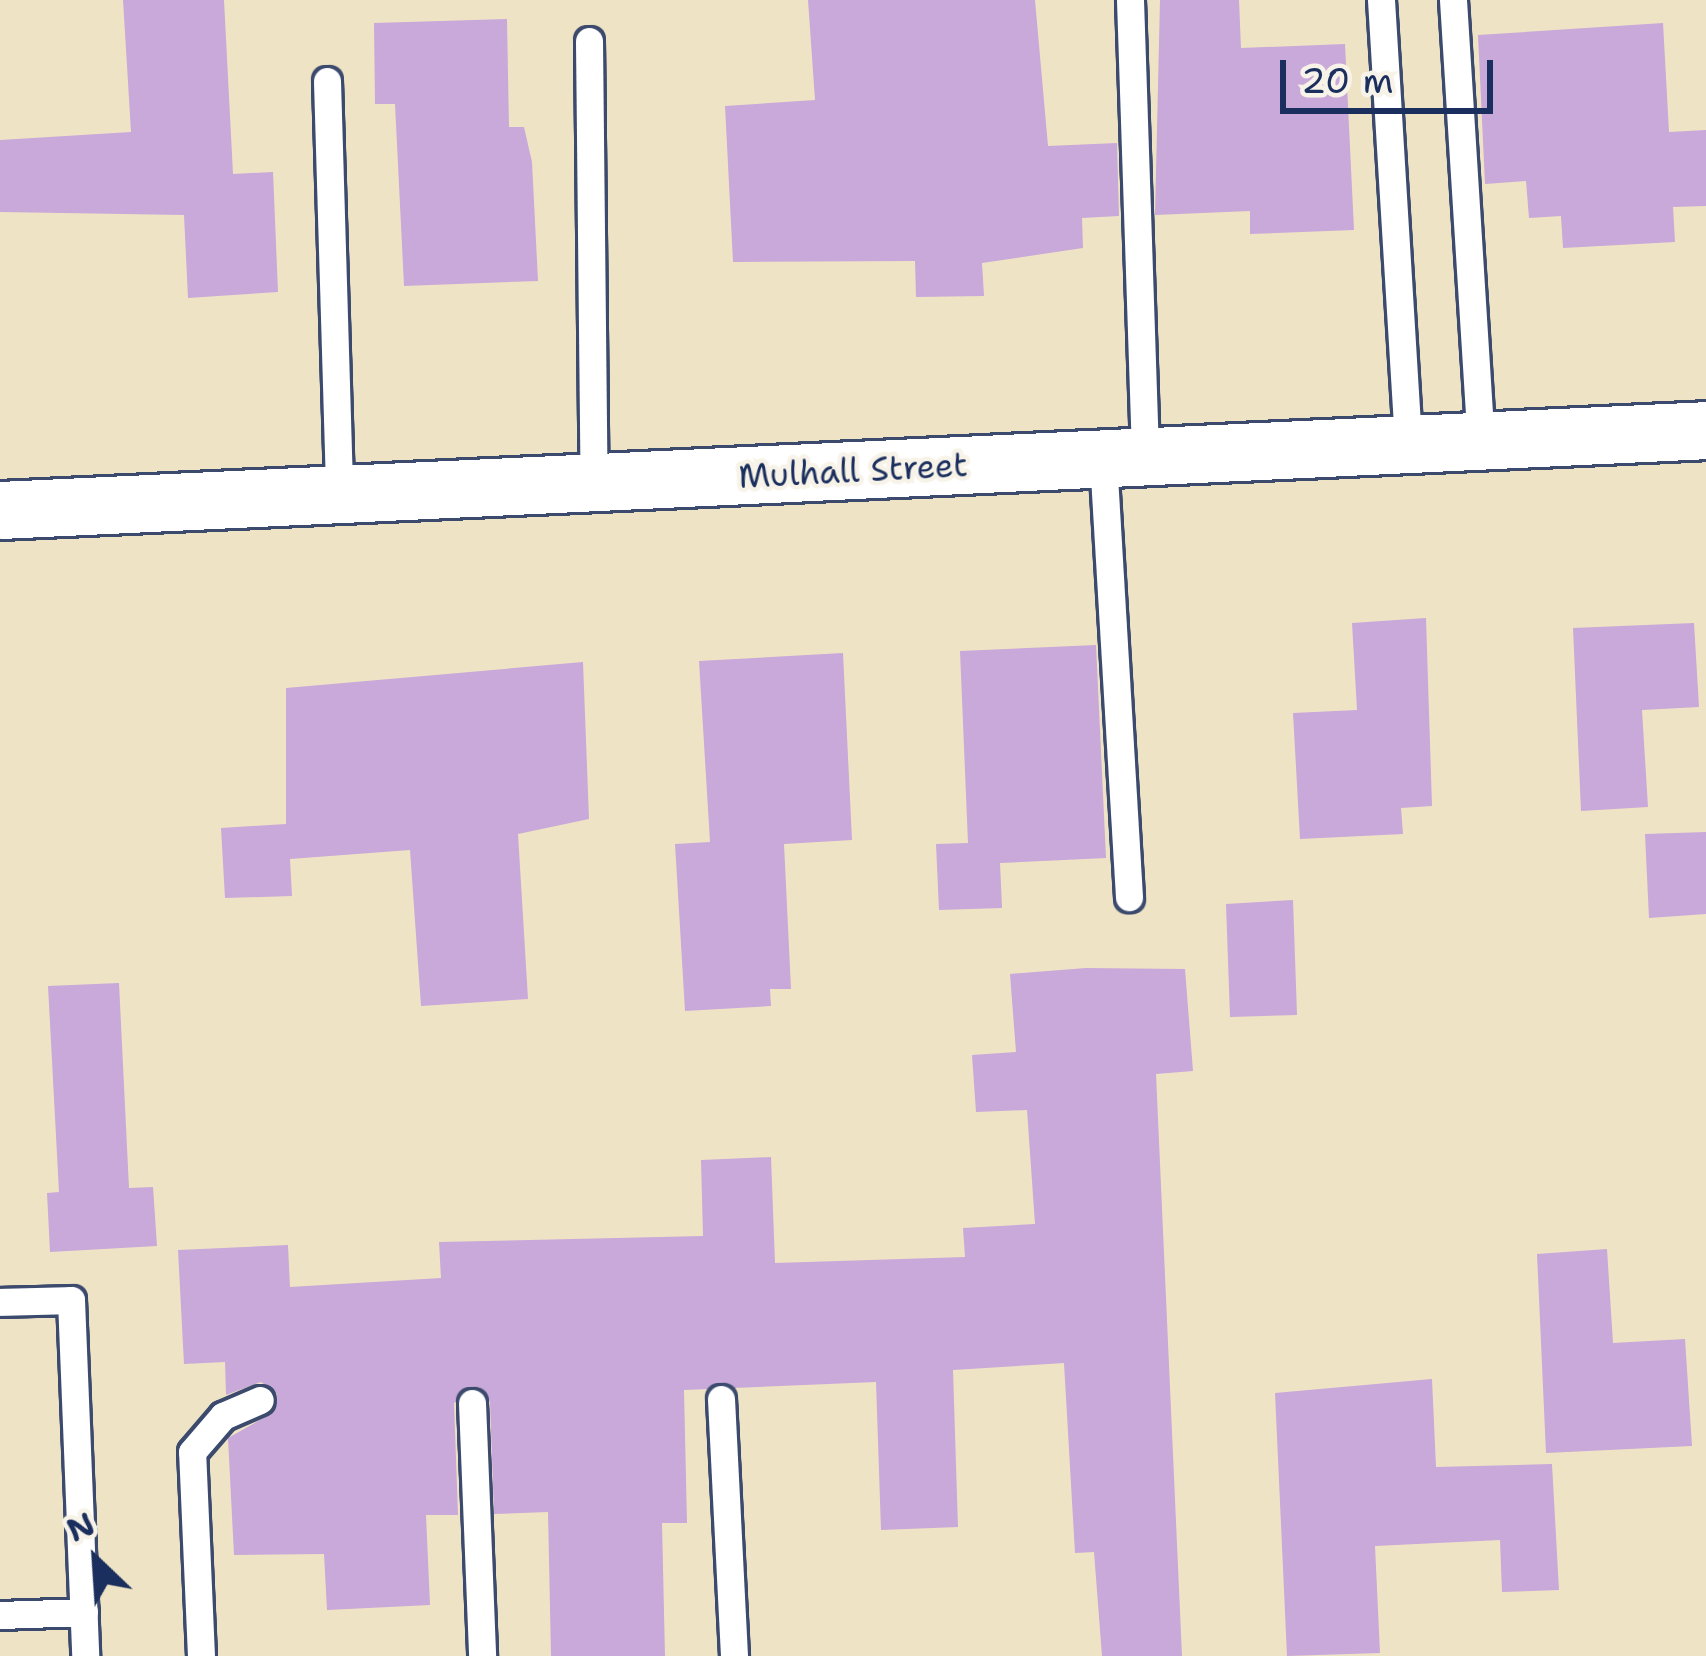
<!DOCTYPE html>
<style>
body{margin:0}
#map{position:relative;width:1706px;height:1656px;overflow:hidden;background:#efe3c5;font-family:"Shantell Sans",sans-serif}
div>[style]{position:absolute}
.building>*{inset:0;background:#c9a8da}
.roads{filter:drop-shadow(3px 0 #3b4a6d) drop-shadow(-3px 0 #3b4a6d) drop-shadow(0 3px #3b4a6d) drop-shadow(0 -3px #3b4a6d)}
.service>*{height:27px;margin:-13.5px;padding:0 13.5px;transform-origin:13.5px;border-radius:13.5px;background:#fff}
.minor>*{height:57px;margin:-28.5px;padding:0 28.5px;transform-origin:28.5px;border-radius:28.5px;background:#fff}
span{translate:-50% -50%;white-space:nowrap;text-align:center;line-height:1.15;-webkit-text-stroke:9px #f7f3e8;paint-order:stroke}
.street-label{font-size:33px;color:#1b2f5e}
.north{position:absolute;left:36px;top:1500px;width:120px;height:120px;-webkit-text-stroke:9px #f7f3e8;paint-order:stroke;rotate:335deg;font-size:33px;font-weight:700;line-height:48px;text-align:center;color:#1b2f5e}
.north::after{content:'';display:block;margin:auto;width:42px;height:54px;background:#1b2f5e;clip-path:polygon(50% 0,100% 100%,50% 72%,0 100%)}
.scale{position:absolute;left:1280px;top:60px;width:213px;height:54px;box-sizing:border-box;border:6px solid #1b2f5e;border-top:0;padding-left:15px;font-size:36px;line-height:42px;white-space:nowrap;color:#1b2f5e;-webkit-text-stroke:9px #f7f3e8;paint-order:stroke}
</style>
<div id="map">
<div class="building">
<i style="clip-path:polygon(123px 0,224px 0,233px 174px,273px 172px,278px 292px,188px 298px,184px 215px,0 212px,0 140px,131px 132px)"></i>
<i style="clip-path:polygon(808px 0,1035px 0,1048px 146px,1117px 143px,1119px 216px,1082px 218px,1083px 248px,982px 263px,984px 296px,916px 297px,915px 261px,733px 262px,725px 106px,815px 100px)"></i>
<i style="clip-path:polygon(1160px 0,1239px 0,1241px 48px,1345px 44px,1354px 230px,1250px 234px,1250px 211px,1155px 215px)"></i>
<i style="clip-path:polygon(507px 19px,509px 127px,524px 127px,532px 162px,538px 281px,404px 286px,395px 104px,375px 104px,374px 23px)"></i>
<i style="clip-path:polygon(1663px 23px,1669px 132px,1706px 130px,1706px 206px,1673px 207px,1675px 242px,1563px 248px,1561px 216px,1529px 218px,1526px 181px,1485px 184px,1478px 35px)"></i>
<i style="clip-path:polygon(1426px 618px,1432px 806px,1401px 808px,1403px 834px,1300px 839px,1293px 713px,1357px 710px,1352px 623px)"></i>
<i style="clip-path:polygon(1694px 623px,1699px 707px,1642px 710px,1648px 807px,1581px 811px,1573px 628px)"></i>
<i style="clip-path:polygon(1096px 645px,1106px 858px,1000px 863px,1002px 908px,939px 910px,936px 844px,968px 843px,960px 651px)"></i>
<i style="clip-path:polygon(843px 653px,852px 840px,784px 844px,791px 989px,770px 989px,771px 1006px,685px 1011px,675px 844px,710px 842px,699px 661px)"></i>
<i style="clip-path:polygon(583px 662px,589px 819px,518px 834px,528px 999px,421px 1006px,410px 850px,290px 859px,292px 896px,225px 898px,221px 828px,286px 824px,286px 688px)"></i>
<i style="clip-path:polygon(1706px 832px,1706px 914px,1649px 918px,1645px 834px)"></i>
<i style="clip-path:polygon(1293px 900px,1297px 1015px,1230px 1017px,1226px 904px)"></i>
<i style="clip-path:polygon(1086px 968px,1185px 969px,1193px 1071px,1156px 1074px,1182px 1656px,1102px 1656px,1094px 1552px,1075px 1553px,1064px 1363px,953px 1370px,958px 1527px,881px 1530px,876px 1382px,684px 1390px,687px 1523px,662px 1523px,665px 1656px,551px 1656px,548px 1512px,494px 1514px,490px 1402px,479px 1387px,454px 1403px,458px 1515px,426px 1515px,430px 1605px,327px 1610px,324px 1554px,234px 1555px,228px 1438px,274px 1412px,277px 1394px,261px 1382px,226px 1395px,225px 1362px,184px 1364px,178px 1250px,288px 1245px,290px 1287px,441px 1278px,439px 1242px,703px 1236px,701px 1160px,771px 1157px,775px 1263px,965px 1257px,963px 1228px,1035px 1224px,1027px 1110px,976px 1112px,972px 1055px,1016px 1052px,1010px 974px)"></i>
<i style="clip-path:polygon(119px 983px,129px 1188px,153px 1187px,157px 1246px,50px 1252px,47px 1193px,59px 1192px,48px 986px)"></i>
<i style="clip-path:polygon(1607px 1249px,1613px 1343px,1685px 1339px,1692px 1446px,1546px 1453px,1537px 1254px)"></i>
<i style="clip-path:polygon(1432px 1379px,1436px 1467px,1552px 1464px,1559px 1590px,1502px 1592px,1500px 1540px,1375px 1546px,1380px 1653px,1287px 1656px,1275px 1393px)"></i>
</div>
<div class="roads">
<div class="service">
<i style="left:1130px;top:0;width:456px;rotate:88.1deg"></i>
<i style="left:1381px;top:0;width:446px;rotate:86.5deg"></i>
<i style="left:1453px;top:0;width:442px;rotate:86.4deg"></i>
<i style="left:589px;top:41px;width:442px;rotate:89.4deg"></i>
<i style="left:327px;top:81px;width:413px;rotate:88.3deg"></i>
<i style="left:1103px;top:459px;width:439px;rotate:86.6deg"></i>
<i style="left:0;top:1302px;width:71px;rotate:-1.6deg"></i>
<i style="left:71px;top:1300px;width:356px;rotate:87.7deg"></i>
<i style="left:721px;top:1399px;width:257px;rotate:87.1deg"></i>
<i style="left:472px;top:1403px;width:253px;rotate:87.7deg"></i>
<i style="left:0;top:1615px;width:84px;rotate:-2deg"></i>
<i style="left:201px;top:1656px;width:204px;rotate:-92.5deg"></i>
<i style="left:192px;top:1452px;width:48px;rotate:-49.3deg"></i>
<i style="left:223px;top:1416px;width:40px;rotate:-23.4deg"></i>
</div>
<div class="minor">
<i style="left:0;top:510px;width:1708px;rotate:-2.68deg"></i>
</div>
</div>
<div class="street-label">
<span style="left:853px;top:471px;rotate:-3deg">Mulhall Street</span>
</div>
<div class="north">N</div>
<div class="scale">20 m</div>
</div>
